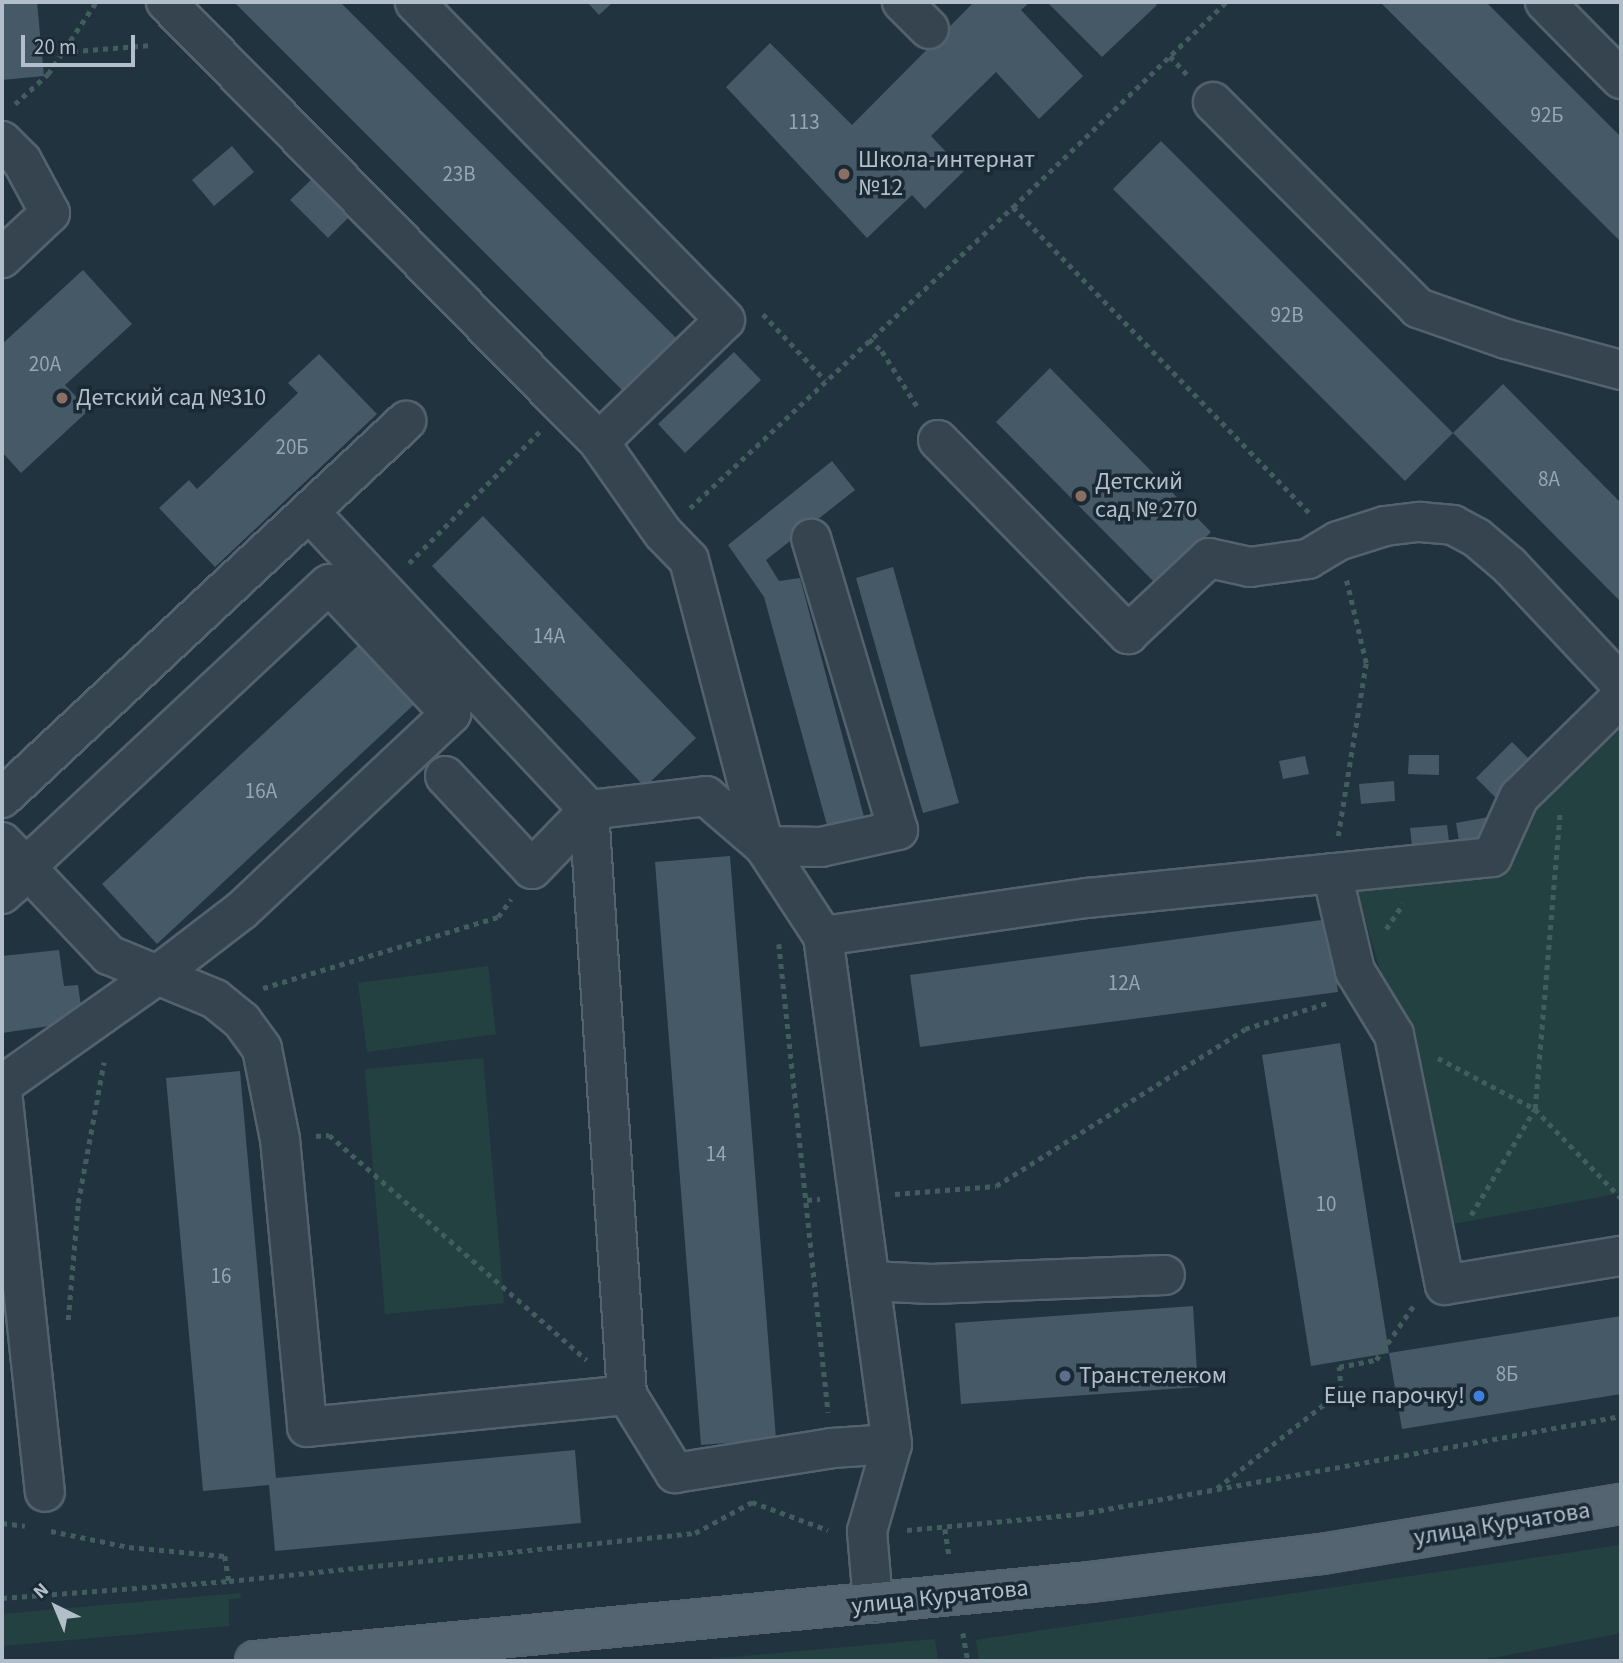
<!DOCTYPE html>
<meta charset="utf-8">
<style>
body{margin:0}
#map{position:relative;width:1623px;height:1663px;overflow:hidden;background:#223340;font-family:"Source Sans 3",sans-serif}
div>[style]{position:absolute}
.green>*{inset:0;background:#244141}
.building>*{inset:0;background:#455967}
.path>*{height:4.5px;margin-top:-2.25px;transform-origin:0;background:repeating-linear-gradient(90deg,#425d5d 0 5px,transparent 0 10px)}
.roads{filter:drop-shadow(2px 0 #54626e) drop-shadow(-2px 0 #54626e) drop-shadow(0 2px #54626e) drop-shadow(0 -2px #54626e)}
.minor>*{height:38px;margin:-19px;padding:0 19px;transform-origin:19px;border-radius:19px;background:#364450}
.major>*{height:38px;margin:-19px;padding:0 19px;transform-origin:19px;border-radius:19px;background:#546470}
.dots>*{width:19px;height:19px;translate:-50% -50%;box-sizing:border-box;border:4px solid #1b2935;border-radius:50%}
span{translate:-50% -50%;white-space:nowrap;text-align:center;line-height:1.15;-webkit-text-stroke:7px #1b2935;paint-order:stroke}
.number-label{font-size:21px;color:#97a6b2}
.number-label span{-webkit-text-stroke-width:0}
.poi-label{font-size:24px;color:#b2bfcb}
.left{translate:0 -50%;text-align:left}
.right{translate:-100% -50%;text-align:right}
.street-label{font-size:24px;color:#b2bfcb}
.frame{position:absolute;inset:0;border:4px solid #b2bfcb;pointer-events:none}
.north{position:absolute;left:21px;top:1572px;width:70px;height:70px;-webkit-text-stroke:5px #1b2935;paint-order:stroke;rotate:317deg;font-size:19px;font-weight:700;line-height:28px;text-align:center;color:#b2bfcb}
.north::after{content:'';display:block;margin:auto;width:24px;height:32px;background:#b2bfcb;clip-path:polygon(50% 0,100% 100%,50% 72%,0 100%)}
.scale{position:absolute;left:21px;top:35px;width:114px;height:32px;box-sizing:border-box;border:4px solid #b2bfcb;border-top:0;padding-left:9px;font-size:21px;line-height:24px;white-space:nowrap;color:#b2bfcb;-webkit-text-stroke:5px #1b2935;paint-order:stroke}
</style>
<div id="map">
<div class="green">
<i style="clip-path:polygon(1621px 723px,1621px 1193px,1448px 1225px,1389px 1000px,1356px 889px,1534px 808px)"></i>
<i style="clip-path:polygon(488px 966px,496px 1034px,367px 1052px,358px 983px)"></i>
<i style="clip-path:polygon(483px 1058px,504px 1303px,385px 1314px,365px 1069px)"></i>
<i style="clip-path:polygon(1621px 1545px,1621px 1633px,1498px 1657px,1467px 1661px,979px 1661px,976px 1640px)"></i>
<i style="clip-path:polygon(240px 1593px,241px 1598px,229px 1599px,229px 1626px,2px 1646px,2px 1614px)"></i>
<i style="clip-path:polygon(935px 1639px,938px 1661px,689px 1661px)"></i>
</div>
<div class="building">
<i style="clip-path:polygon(2px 2px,37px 2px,44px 76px,2px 80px)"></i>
<i style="clip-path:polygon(234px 2px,340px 2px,685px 347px,632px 400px)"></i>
<i style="clip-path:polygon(587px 2px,613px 2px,599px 15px)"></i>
<i style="clip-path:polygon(974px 2px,1030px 2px,1021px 10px,1083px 76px,1039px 119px,996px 72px,931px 136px,964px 171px,925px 209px,912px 195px,867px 238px,726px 87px,770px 43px,852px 125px)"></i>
<i style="clip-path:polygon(1047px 2px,1153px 2px,1157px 5px,1102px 57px)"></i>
<i style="clip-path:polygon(1380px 2px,1486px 2px,1621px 137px,1621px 242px)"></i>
<i style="clip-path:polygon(1161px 141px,1453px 433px,1405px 481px,1113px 189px)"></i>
<i style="clip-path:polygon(232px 146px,254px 172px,214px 206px,192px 180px)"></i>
<i style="clip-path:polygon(313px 178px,351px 215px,328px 238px,290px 200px)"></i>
<i style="clip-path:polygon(83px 270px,132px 324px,65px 385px,89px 410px,21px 473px,2px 452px,2px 344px)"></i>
<i style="clip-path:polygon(734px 352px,761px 380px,685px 453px,658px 424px)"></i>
<i style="clip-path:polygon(319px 354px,377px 414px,215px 567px,159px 508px,189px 480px,197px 489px,298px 393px,288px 383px)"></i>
<i style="clip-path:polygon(1050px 368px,1211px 532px,1157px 585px,996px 422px)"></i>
<i style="clip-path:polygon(1503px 384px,1621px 503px,1621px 602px,1453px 433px)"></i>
<i style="clip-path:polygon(832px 461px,855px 490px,766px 560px,779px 581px,800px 578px,866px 824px,830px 836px,764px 597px,728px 545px)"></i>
<i style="clip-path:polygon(483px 516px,696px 738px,645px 787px,432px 566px)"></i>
<i style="clip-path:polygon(893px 567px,959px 803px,923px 813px,856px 578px)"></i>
<i style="clip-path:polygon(365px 639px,421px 698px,157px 944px,102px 884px)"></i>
<i style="clip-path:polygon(1512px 742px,1537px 767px,1502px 804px,1476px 778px)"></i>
<i style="clip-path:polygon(1409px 755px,1439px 755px,1439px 775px,1408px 774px)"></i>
<i style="clip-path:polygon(1305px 756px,1309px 774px,1283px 779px,1279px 761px)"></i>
<i style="clip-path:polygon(1394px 781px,1395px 801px,1361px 804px,1359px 784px)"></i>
<i style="clip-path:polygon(1489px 817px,1494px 847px,1461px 853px,1456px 823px)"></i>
<i style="clip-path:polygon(1447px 825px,1451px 858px,1414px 863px,1410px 828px)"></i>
<i style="clip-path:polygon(730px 856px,776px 1439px,701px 1445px,655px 862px)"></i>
<i style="clip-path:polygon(1329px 919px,1338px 992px,920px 1047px,910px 975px)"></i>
<i style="clip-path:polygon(59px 950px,64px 986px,78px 985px,83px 1021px,2px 1033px,2px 956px)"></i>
<i style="clip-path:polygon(1340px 1043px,1389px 1353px,1621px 1316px,1621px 1394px,1402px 1429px,1389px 1353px,1311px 1366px,1262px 1055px)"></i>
<i style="clip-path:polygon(240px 1071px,276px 1478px,575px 1450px,581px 1523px,275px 1551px,269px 1485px,203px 1491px,166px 1078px)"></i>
<i style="clip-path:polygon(1193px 1306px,1198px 1387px,961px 1404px,955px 1323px)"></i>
</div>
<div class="path">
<i style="left:63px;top:52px;width:89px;rotate:-4.5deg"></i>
<i style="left:1170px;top:56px;width:26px;rotate:47deg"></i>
<i style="left:15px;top:104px;width:45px;rotate:-42.3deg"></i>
<i style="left:48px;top:74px;width:87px;rotate:-56.3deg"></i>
<i style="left:1013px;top:207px;width:426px;rotate:45.9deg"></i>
<i style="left:763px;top:314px;width:91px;rotate:46.8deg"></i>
<i style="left:869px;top:339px;width:18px;rotate:43deg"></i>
<i style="left:882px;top:351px;width:69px;rotate:57.5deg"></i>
<i style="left:690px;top:508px;width:442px;rotate:-43deg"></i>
<i style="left:1013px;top:207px;width:296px;rotate:-43.9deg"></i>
<i style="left:409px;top:563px;width:185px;rotate:-45.2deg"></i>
<i style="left:1338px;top:836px;width:175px;rotate:-80.8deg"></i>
<i style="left:1366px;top:663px;width:86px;rotate:-103.4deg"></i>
<i style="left:1386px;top:929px;width:30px;rotate:-56deg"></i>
<i style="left:779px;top:944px;width:471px;rotate:84deg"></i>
<i style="left:263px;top:988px;width:245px;rotate:-16.8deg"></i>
<i style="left:498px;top:917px;width:22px;rotate:-54deg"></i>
<i style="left:1438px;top:1058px;width:110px;rotate:27.7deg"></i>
<i style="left:1535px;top:1109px;width:124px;rotate:46deg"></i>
<i style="left:316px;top:1136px;width:13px;rotate:-4deg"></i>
<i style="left:329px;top:1135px;width:342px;rotate:41.1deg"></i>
<i style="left:895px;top:1194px;width:101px;rotate:-4.5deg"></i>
<i style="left:996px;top:1186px;width:294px;rotate:-32.2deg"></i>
<i style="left:1245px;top:1029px;width:89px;rotate:-17.6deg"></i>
<i style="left:807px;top:1200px;width:13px;rotate:-4deg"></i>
<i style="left:1471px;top:1215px;width:124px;rotate:-58.9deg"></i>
<i style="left:1535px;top:1109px;width:298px;rotate:-85.2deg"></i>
<i style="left:68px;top:1320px;width:117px;rotate:-85.1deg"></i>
<i style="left:78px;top:1203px;width:143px;rotate:-79.6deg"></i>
<i style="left:1217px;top:1488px;width:157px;rotate:-38deg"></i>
<i style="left:1341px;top:1391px;width:24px;rotate:-95deg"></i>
<i style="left:1339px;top:1367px;width:38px;rotate:-11deg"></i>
<i style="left:1376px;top:1360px;width:67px;rotate:-55.4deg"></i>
<i style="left:2px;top:1523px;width:23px;rotate:7deg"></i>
<i style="left:945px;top:1529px;width:30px;rotate:81deg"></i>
<i style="left:907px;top:1530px;width:173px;rotate:-5.3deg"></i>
<i style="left:1079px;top:1514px;width:551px;rotate:-10.25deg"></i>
<i style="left:51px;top:1531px;width:80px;rotate:11.6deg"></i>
<i style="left:129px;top:1547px;width:96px;rotate:5.4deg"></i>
<i style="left:225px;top:1556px;width:25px;rotate:81deg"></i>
<i style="left:2px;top:1598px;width:228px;rotate:-4.3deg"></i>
<i style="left:229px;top:1581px;width:468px;rotate:-5.9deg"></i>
<i style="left:695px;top:1533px;width:65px;rotate:-28.5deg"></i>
<i style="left:752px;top:1502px;width:81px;rotate:20.2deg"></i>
<i style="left:963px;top:1633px;width:28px;rotate:80deg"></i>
</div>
<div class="roads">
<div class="minor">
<i style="left:166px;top:2px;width:617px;rotate:45.46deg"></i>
<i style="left:599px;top:442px;width:175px;rotate:-44.1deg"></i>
<i style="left:725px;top:320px;width:444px;rotate:-134.3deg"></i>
<i style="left:902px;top:2px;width:38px;rotate:45deg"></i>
<i style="left:1545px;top:2px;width:108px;rotate:45.4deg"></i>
<i style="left:1213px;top:102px;width:291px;rotate:45.1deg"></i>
<i style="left:1418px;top:308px;width:93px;rotate:19.4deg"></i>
<i style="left:1506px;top:339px;width:119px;rotate:15.1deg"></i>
<i style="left:2px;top:141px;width:28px;rotate:45deg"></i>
<i style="left:22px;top:161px;width:59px;rotate:61.7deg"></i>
<i style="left:50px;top:213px;width:66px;rotate:136.8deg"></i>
<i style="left:938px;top:440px;width:272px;rotate:45.6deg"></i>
<i style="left:1128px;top:634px;width:111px;rotate:-43.2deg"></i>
<i style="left:1209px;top:558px;width:42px;rotate:12.4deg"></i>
<i style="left:1250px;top:567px;width:59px;rotate:-7.9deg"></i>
<i style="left:1308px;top:559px;width:35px;rotate:-31deg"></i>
<i style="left:1338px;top:541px;width:49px;rotate:-17.7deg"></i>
<i style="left:1385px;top:526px;width:35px;rotate:-7deg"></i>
<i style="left:1420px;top:522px;width:33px;rotate:5deg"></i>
<i style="left:1453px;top:525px;width:27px;rotate:28deg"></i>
<i style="left:1477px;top:538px;width:43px;rotate:40.3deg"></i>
<i style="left:1510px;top:566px;width:162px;rotate:46.8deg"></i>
<i style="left:599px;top:442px;width:111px;rotate:54.9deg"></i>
<i style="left:663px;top:533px;width:37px;rotate:46deg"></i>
<i style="left:689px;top:560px;width:296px;rotate:75.3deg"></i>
<i style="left:764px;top:846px;width:57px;rotate:1deg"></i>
<i style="left:821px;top:847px;width:79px;rotate:-12.4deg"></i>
<i style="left:898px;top:830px;width:304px;rotate:-106.6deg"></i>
<i style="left:445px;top:776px;width:127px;rotate:46.9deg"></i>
<i style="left:532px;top:869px;width:82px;rotate:-46deg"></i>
<i style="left:589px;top:810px;width:118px;rotate:-6.8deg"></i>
<i style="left:706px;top:796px;width:77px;rotate:40.8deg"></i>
<i style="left:764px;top:846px;width:108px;rotate:56.8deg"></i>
<i style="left:823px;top:936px;width:513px;rotate:82.27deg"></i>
<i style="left:892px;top:1444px;width:91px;rotate:106deg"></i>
<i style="left:867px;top:1531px;width:72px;rotate:85.2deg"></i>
<i style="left:2px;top:798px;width:553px;rotate:-43.02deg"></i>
<i style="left:2px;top:842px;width:156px;rotate:46.6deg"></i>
<i style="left:109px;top:955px;width:115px;rotate:22.5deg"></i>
<i style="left:215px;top:999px;width:35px;rotate:39deg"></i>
<i style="left:242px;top:1021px;width:34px;rotate:54deg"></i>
<i style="left:262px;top:1049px;width:92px;rotate:78.7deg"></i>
<i style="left:280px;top:1139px;width:289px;rotate:84.6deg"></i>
<i style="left:307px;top:1427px;width:322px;rotate:-5.7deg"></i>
<i style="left:627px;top:1395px;width:586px;rotate:-93.72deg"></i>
<i style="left:589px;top:810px;width:407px;rotate:-133.2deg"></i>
<i style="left:1332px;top:873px;width:101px;rotate:76.8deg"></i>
<i style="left:1355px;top:971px;width:75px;rotate:58.6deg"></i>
<i style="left:1394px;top:1035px;width:255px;rotate:78.5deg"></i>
<i style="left:1445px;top:1285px;width:178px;rotate:-9.4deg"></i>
<i style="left:2px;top:894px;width:15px;rotate:-42deg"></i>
<i style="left:13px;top:884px;width:26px;rotate:-81deg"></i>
<i style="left:823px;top:936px;width:268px;rotate:-8.2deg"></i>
<i style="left:1088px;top:898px;width:406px;rotate:-5.8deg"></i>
<i style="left:1492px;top:857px;width:66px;rotate:-65.8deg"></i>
<i style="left:1519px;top:797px;width:143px;rotate:-44.4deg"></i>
<i style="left:2px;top:1085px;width:189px;rotate:-35.3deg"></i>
<i style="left:156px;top:976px;width:108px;rotate:-37.5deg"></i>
<i style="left:242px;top:910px;width:287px;rotate:-43.2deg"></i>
<i style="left:451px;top:714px;width:178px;rotate:-133.2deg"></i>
<i style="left:329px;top:584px;width:415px;rotate:137deg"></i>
<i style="left:2px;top:1091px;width:403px;rotate:83.9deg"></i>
<i style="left:870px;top:1281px;width:61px;rotate:2.8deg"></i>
<i style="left:931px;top:1284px;width:234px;rotate:-2.2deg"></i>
<i style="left:627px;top:1395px;width:92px;rotate:58.4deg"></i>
<i style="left:675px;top:1473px;width:159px;rotate:-9deg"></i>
<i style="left:832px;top:1448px;width:60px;rotate:-3.8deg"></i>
</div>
<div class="major">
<i style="left:255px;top:1661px;width:838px;rotate:-5.41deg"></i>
<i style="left:1089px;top:1582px;width:234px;rotate:-6.9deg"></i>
<i style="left:1321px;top:1554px;width:304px;rotate:-9.5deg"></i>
</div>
</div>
<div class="dots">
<i style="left:844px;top:174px;background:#8d6e63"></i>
<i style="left:62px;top:398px;background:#8d6e63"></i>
<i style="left:1081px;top:496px;background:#8d6e63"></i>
<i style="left:1065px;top:1376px;background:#5c6f8a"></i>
<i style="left:1479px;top:1396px;background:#3f7fe0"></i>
</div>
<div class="number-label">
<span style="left:1547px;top:115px">92Б</span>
<span style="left:804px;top:122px">113</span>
<span style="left:459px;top:174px">23В</span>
<span style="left:1287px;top:315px">92В</span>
<span style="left:45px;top:364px">20А</span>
<span style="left:292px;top:447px">20Б</span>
<span style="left:1549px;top:479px">8А</span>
<span style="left:549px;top:636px">14А</span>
<span style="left:261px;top:791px">16А</span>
<span style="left:1124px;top:983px">12А</span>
<span style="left:716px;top:1154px">14</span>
<span style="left:1326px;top:1204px">10</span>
<span style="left:221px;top:1276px">16</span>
<span style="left:1507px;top:1374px">8Б</span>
</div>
<div class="poi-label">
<span class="left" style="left:858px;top:174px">Школа-интернат<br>№12</span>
<span class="left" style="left:76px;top:398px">Детский сад №310</span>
<span class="left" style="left:1095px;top:496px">Детский<br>сад № 270</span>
<span class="left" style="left:1079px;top:1376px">Транстелеком</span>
<span class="right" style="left:1465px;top:1396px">Еще парочку!</span>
</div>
<div class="street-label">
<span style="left:1502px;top:1524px;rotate:-9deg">улица Курчатова</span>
<span style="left:940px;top:1597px;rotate:-6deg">улица Курчатова</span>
</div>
<div class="frame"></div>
<div class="north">N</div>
<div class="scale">20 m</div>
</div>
